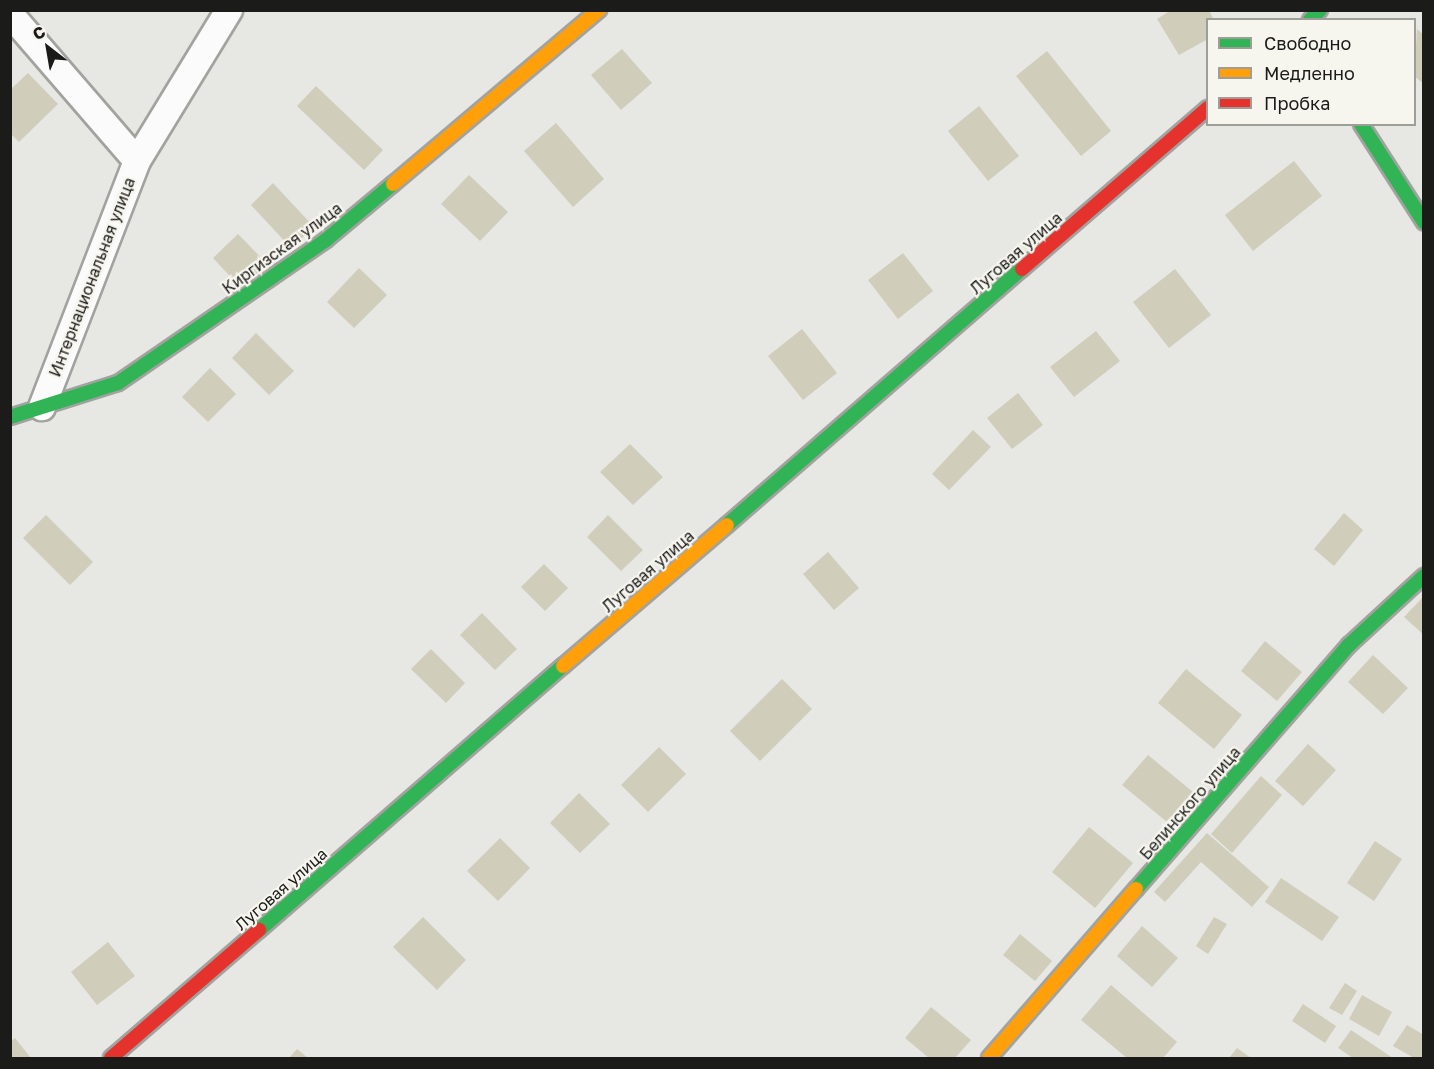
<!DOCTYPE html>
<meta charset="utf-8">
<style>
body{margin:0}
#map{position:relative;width:1434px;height:1069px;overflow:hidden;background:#e7e7e3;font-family:"Golos Text",sans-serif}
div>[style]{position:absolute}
.building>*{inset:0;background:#d0ceba}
.roads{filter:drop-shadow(2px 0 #a2a29f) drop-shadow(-2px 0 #a2a29f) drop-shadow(0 2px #a2a29f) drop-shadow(0 -2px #a2a29f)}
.street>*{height:26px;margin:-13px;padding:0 13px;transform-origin:13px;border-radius:13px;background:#fbfbfb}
.fast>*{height:14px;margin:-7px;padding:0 7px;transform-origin:7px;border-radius:7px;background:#30b455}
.slow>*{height:14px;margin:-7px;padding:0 7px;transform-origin:7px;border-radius:7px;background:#ff9f0a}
.jam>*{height:14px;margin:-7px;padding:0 7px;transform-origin:7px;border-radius:7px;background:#e5322d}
span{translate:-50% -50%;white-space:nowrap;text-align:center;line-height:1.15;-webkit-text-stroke:4.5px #f6f5ee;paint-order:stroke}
.street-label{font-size:16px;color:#1b1b19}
.frame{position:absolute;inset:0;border:12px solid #1b1b19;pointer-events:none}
.legend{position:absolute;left:1206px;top:18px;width:210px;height:108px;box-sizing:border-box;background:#f6f5ee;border:2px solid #9e9e99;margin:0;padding:8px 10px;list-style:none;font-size:18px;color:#1b1b19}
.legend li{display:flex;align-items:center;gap:12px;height:30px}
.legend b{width:30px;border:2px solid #9e9e99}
.north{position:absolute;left:18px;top:18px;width:60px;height:60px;-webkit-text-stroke:4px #f6f5ee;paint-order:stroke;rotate:329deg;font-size:16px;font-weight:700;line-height:24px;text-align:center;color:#1b1b19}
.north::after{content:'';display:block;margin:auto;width:21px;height:27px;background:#1b1b19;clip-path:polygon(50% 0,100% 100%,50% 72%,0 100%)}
</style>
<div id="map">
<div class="building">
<i style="clip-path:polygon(1171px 10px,1209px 10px,1214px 20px,1208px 20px,1208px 39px,1179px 55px,1157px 19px)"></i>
<i style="clip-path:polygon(1417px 29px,1424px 35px,1424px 84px,1414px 76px)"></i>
<i style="clip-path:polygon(622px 49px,652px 83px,621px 110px,591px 75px)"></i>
<i style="clip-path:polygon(1047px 51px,1111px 131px,1081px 156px,1016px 76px)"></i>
<i style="clip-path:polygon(28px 73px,58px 104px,19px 142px,10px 133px,10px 90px)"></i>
<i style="clip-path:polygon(316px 86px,383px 150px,364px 170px,297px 106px)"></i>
<i style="clip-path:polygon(979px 106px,1019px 156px,988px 181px,948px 131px)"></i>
<i style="clip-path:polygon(556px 123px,604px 179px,573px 207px,524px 151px)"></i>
<i style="clip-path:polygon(1294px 161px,1322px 196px,1253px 251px,1225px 215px)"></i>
<i style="clip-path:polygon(469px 175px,508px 212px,480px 241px,441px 204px)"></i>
<i style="clip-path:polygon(273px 183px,314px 227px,291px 248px,251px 205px)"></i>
<i style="clip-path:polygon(238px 234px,267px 264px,241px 288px,213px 258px)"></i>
<i style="clip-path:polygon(903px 253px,933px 291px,898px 319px,868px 280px)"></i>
<i style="clip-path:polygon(359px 268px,387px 295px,354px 328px,327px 302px)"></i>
<i style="clip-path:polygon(1175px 269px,1211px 315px,1169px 348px,1133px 302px)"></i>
<i style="clip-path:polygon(802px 329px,837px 373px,803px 400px,768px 356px)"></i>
<i style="clip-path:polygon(1096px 331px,1120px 361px,1074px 397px,1050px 367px)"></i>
<i style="clip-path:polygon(256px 333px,294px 371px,269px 395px,232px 358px)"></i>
<i style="clip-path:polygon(210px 368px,236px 394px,208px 422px,182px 397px)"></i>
<i style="clip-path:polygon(1018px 393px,1043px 425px,1012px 449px,987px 418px)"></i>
<i style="clip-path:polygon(973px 430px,991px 447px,949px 490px,932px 474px)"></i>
<i style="clip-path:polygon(630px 444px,663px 477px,633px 505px,600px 472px)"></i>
<i style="clip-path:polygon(1344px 513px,1363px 530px,1334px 566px,1314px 549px)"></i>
<i style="clip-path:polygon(46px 515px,93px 562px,70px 585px,23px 538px)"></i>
<i style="clip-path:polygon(608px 515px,643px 550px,621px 571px,587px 537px)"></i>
<i style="clip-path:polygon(828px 552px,859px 588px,834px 610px,803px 574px)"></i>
<i style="clip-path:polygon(544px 564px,568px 588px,545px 611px,521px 587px)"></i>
<i style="clip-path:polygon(1424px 596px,1424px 635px,1404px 617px)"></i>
<i style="clip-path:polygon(482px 613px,517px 649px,495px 670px,460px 635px)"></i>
<i style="clip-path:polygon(1265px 641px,1302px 672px,1277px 701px,1241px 671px)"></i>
<i style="clip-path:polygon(431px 649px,465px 683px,446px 703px,411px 669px)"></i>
<i style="clip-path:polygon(1373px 655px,1408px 688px,1383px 714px,1348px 682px)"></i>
<i style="clip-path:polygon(1186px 669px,1242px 715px,1214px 749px,1158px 703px)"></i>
<i style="clip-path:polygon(782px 679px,812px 709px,760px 761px,730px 731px)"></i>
<i style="clip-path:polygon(1308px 744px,1336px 770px,1303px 806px,1275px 781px)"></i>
<i style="clip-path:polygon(659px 747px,686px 774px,648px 812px,621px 785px)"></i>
<i style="clip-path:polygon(1148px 755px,1193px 792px,1167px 822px,1122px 785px)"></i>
<i style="clip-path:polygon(1261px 776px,1282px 795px,1232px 853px,1211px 834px)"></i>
<i style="clip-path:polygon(579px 793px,610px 824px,580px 853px,550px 823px)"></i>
<i style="clip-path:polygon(1089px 827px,1133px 863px,1095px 908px,1052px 872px)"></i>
<i style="clip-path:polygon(1207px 833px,1269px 887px,1252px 907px,1201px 862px,1165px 902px,1154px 892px)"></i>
<i style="clip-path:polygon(500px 838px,530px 868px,498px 901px,467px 871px)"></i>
<i style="clip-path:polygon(1375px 841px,1402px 859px,1374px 901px,1347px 883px)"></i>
<i style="clip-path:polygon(1281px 878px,1339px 917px,1322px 941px,1265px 902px)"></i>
<i style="clip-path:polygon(423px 917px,466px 960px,437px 990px,393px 947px)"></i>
<i style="clip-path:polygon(1214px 917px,1227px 924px,1208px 954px,1196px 946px)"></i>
<i style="clip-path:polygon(1142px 926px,1178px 958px,1152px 987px,1117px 956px)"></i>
<i style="clip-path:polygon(1020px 934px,1052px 961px,1035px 981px,1003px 955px)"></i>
<i style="clip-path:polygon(108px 942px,135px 976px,97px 1005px,71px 972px)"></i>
<i style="clip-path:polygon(1345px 983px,1357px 991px,1342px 1015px,1329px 1008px)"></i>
<i style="clip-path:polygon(1111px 985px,1177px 1042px,1163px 1058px,1127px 1058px,1081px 1020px)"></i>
<i style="clip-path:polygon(1362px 995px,1392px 1012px,1379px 1036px,1349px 1019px)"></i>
<i style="clip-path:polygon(1303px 1004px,1336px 1026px,1325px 1043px,1292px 1021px)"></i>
<i style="clip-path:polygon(931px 1007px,971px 1040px,955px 1058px,929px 1058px,905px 1038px)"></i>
<i style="clip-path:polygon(1407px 1025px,1424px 1035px,1424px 1058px,1414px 1058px,1393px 1046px)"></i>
<i style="clip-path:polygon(1351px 1030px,1393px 1058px,1353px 1058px,1338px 1048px)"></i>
<i style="clip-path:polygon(15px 1038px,31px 1058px,10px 1058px,10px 1042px)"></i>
<i style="clip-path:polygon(1237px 1048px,1251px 1058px,1229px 1058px)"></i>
<i style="clip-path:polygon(297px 1049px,308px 1058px,289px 1058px)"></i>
</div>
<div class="roads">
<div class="street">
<i style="left:10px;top:14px;width:194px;rotate:49.2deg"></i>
<i style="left:137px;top:161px;width:264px;rotate:111.1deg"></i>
<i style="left:137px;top:161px;width:177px;rotate:-58.6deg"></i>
</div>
<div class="fast">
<i style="left:1310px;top:20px;width:14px;rotate:-45deg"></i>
<i style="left:1361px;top:124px;width:117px;rotate:57.3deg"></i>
<i style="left:10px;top:417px;width:113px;rotate:-17.5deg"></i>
<i style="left:118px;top:383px;width:252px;rotate:-34.5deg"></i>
<i style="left:326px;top:240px;width:87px;rotate:-39.9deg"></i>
<i style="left:727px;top:525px;width:391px;rotate:-41deg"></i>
<i style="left:1136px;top:889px;width:324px;rotate:-48.9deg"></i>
<i style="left:1349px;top:645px;width:102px;rotate:-42.6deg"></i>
<i style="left:259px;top:930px;width:403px;rotate:-41deg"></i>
</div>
<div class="slow">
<i style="left:393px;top:184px;width:270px;rotate:-40.2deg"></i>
<i style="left:563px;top:666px;width:216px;rotate:-40.7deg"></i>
<i style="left:989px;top:1058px;width:224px;rotate:-49deg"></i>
</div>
<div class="jam">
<i style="left:1022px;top:269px;width:246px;rotate:-40.9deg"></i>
<i style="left:111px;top:1058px;width:196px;rotate:-40.9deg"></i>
</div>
</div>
<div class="street-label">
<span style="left:282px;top:248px;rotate:-36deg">Киргизская улица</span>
<span style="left:1016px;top:253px;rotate:-41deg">Луговая улица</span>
<span style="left:92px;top:277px;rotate:-69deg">Интернациональная улица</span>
<span style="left:648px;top:571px;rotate:-41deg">Луговая улица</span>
<span style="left:1190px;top:803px;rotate:-49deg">Белинского улица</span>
<span style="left:281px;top:889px;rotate:-41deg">Луговая улица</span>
</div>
<div class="frame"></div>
<ul class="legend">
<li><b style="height:8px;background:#30b455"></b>Свободно</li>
<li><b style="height:8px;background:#ff9f0a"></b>Медленно</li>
<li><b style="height:8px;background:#e5322d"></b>Пробка</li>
</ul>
<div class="north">С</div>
</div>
